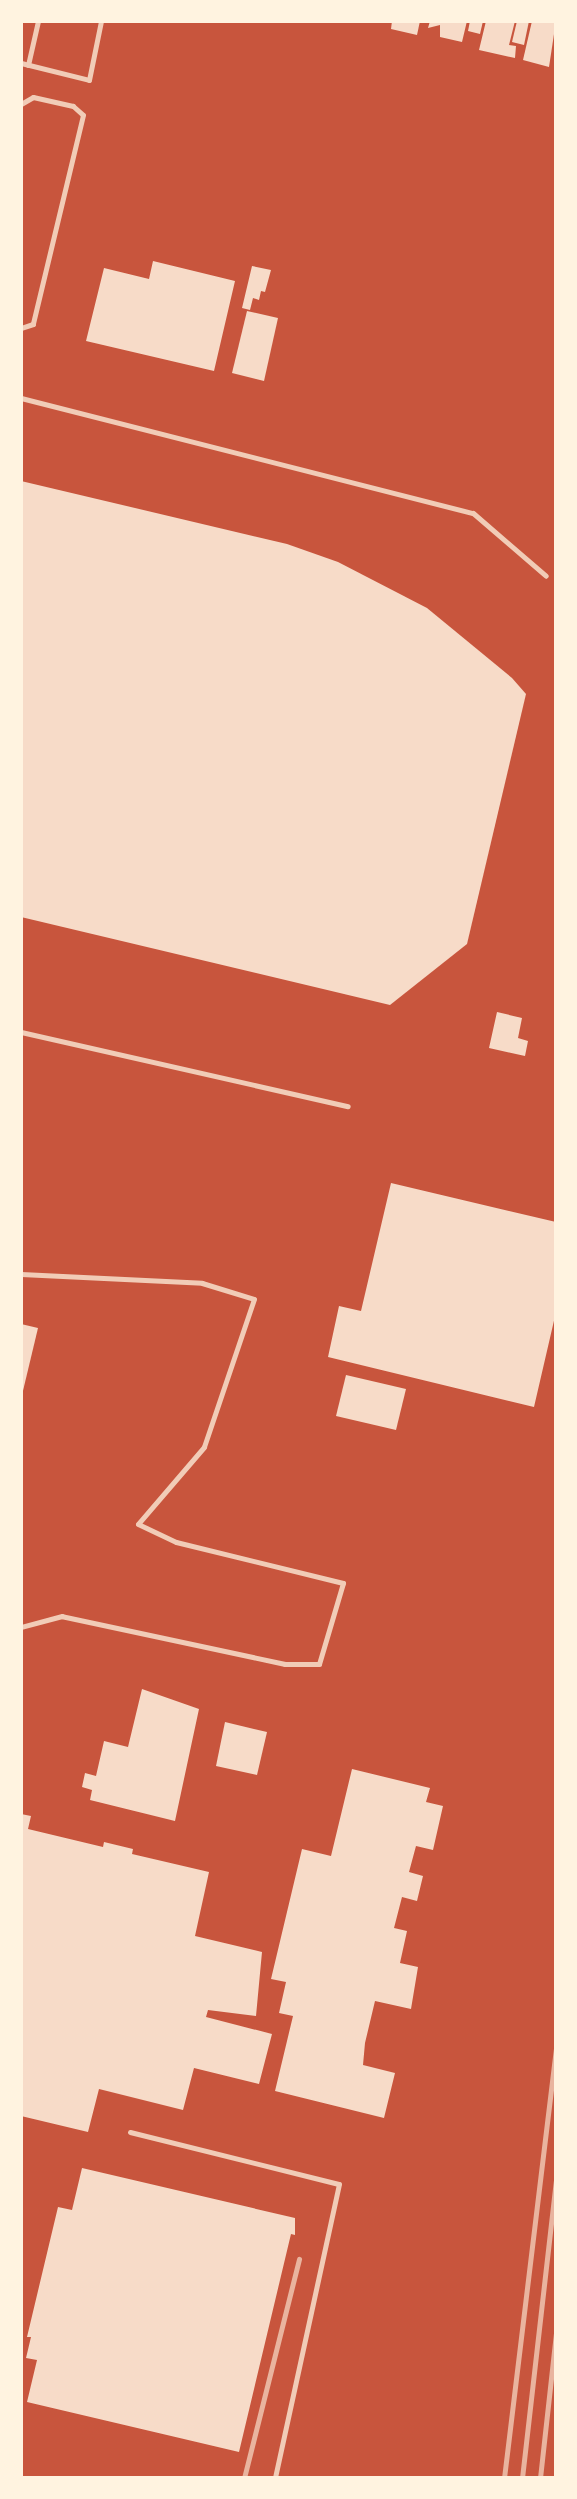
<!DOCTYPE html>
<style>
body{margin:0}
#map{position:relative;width:577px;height:2499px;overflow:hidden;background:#c8553d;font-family:Ubuntu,sans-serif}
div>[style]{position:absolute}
.building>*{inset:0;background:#f7dbc8}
.service>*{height:5px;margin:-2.5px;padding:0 2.5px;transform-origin:2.5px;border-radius:2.5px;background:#f1ccb7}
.rail>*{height:5px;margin:-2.5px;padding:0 2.5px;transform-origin:2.5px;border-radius:2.5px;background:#e9b49f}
span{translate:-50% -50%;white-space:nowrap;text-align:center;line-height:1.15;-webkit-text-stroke:7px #fff3e0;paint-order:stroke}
.frame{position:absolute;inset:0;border:23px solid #fff3e0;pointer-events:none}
</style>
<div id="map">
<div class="building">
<i style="clip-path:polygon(392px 21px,420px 21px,417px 35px,391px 29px)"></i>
<i style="clip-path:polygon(430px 21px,467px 21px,462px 42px,440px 37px,440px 25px,428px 28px)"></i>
<i style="clip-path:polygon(470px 21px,483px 21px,480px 34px,468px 31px)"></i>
<i style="clip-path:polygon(486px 21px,515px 21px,509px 45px,516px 46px,515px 58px,479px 50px)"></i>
<i style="clip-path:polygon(517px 21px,529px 21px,524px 45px,512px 42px)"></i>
<i style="clip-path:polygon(532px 21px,556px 21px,549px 67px,523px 60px)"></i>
<i style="clip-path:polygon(153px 261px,235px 281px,214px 371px,86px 341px,104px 268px,149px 279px)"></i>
<i style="clip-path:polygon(252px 266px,271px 270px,265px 292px,261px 291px,259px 300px,253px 298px,250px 310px,242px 308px)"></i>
<i style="clip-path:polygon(247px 311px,278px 318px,264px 381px,232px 373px)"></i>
<i style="clip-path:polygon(21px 481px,287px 544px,338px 562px,427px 608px,512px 678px,526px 694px,467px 944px,390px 1005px,21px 917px)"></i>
<i style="clip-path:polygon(497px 1012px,522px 1018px,518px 1038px,528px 1041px,525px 1056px,489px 1048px)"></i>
<i style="clip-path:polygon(391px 1183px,556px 1222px,556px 1312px,534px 1407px,328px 1357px,339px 1306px,361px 1311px)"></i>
<i style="clip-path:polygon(21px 1324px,38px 1328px,22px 1395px,21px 1395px)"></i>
<i style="clip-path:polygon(346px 1375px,406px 1389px,396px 1430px,336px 1416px)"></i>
<i style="clip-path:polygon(142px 1689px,199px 1709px,175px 1821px,90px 1800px,92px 1790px,82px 1787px,85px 1773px,96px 1776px,104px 1741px,128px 1747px)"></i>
<i style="clip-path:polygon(225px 1722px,267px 1732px,257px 1775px,216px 1766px)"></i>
<i style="clip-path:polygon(352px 1769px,430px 1788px,426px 1802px,443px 1806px,433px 1850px,416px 1846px,409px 1872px,423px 1876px,417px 1901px,402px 1897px,394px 1928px,407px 1931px,400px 1963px,418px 1967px,411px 2009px,375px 2001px,365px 2043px,363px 2065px,395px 2073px,384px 2118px,275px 2091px,293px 2016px,279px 2013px,286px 1982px,271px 1979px,302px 1849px,331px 1856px)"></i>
<i style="clip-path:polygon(21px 1814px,31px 1816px,28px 1829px,103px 1847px,104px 1842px,133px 1849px,132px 1854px,209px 1872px,195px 1936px,262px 1952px,256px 2016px,208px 2010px,206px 2017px,272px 2034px,259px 2084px,194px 2068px,183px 2110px,99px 2089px,88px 2132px,21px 2116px)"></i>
<i style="clip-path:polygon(82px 2168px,295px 2218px,295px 2235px,291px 2234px,239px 2452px,27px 2402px,37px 2360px,26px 2358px,31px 2337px,27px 2337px,58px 2207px,72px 2210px)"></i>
</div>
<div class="service">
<i style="left:21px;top:63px;width:70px;rotate:14deg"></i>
<i style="left:89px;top:80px;width:60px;rotate:-78.5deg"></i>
<i style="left:28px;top:65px;width:45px;rotate:-77.2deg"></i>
<i style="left:21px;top:104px;width:14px;rotate:-30deg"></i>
<i style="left:33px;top:97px;width:41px;rotate:12.7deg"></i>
<i style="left:73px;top:106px;width:13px;rotate:42deg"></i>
<i style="left:83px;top:115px;width:215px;rotate:103.5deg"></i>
<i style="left:33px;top:324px;width:13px;rotate:162deg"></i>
<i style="left:21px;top:398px;width:466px;rotate:14.3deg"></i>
<i style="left:473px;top:513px;width:96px;rotate:40.8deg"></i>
<i style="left:21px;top:1032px;width:335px;rotate:12.8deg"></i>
<i style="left:21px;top:1274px;width:181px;rotate:2.8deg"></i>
<i style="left:202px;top:1283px;width:54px;rotate:17.1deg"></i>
<i style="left:254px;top:1299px;width:156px;rotate:108.7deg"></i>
<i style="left:204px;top:1447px;width:101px;rotate:130.6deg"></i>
<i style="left:138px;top:1524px;width:42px;rotate:25.3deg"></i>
<i style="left:176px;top:1542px;width:172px;rotate:13.8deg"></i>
<i style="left:343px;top:1583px;width:84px;rotate:106.5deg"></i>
<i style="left:319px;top:1664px;width:34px;rotate:180deg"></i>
<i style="left:285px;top:1664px;width:228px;rotate:-167.9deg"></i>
<i style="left:62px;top:1616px;width:42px;rotate:165deg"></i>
<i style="left:130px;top:2132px;width:215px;rotate:14deg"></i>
<i style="left:339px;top:2184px;width:301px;rotate:102.3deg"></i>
</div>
<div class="rail">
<i style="left:244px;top:2478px;width:226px;rotate:-75.9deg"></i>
<i style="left:504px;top:2478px;width:432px;rotate:-83.1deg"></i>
<i style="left:522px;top:2478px;width:299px;rotate:-83.5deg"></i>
<i style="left:540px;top:2478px;width:146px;rotate:-83.7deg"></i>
</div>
<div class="frame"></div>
</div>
